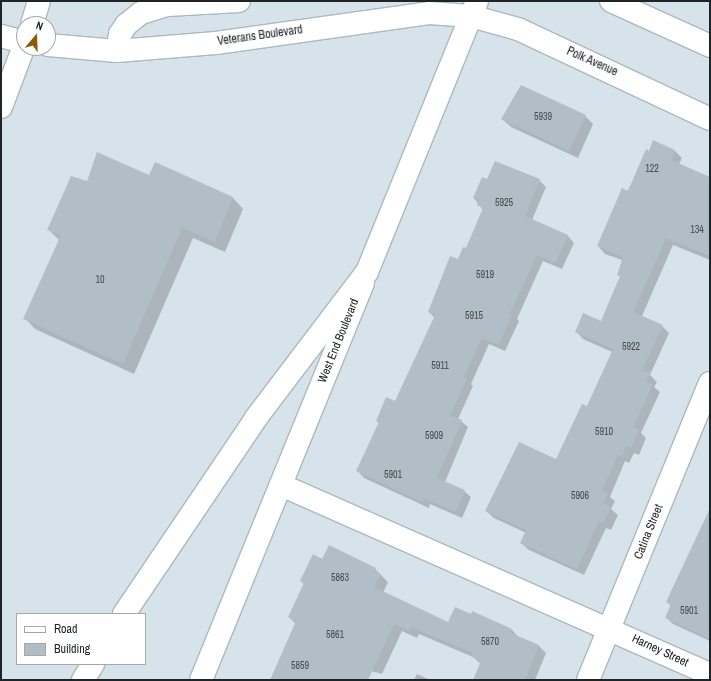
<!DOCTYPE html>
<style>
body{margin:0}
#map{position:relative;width:711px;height:681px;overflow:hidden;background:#d7e3eb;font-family:"Archivo Narrow",sans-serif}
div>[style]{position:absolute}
.shadow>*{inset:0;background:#0003}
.building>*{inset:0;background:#b2bec6}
.roads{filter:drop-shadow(1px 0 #acb8c0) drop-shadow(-1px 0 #acb8c0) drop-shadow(0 1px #acb8c0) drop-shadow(0 -1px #acb8c0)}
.minor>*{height:22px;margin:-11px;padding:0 11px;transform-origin:11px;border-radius:11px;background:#fff}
.major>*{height:22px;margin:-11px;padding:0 11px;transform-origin:11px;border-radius:11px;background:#fff}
.highway>*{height:22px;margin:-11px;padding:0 11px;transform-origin:11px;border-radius:11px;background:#fff}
span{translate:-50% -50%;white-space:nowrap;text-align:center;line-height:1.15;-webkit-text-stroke:3px #fff;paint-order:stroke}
.number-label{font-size:10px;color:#444a4f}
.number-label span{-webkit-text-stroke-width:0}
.street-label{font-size:12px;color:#202427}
.frame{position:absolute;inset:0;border:2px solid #202427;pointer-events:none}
.legend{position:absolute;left:16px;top:613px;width:130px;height:52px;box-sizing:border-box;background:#fff;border:1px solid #a6a7a9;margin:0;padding:5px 7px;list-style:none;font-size:12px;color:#202427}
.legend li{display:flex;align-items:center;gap:8px;height:20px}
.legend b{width:20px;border:1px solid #a6a7a9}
.north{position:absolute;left:16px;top:16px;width:40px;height:40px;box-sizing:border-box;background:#fff;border:1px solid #a6a7a9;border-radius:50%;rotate:19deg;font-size:11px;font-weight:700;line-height:16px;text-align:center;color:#202427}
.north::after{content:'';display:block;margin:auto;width:14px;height:18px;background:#8c5c03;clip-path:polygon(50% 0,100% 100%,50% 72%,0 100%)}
</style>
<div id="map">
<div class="shadow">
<i style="clip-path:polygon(585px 116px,593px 124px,578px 158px,511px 127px,502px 119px)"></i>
<i style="clip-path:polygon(654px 142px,675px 151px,682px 158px,679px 164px,710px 178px,710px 260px,673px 245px,642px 316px,662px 326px,669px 333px,650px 375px,657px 382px,654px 387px,660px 392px,641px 433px,646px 438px,639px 455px,634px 453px,629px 463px,625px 461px,610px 497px,615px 501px,611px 509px,618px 515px,611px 530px,606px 528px,584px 575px,529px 550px,521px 543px,526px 533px,494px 518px,486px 511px,557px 461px,588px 407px,612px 352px,583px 339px,576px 331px,602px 322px,621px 277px,618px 275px,622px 260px,605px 254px,598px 246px)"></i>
<i style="clip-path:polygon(156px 163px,233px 198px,243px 209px,225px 252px,193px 238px,134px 374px,35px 329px,25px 318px,60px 241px,49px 230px,87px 182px,150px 176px)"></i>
<i style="clip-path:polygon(488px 180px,539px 180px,546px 187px,532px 220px,568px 236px,574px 243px,562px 269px,543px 261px,517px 319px,519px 321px,505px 351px,489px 344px,471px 384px,473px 386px,458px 419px,468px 427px,445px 482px,464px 491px,471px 497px,462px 518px,430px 504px,429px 508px,364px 478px,358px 471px,380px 424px,377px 421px,395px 402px,435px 318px,429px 312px,466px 249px,483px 210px,474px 198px)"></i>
<i style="clip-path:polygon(710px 523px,710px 641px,673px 624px,666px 617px,671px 606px,667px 602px)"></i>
<i style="clip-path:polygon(323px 560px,375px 569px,388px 582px,383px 593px,449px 624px,472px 615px,473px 613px,512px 630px,519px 638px,539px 646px,546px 653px,535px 680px,474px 680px,481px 664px,473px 657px,419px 634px,417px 638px,402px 631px,382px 674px,364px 669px,360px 680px,271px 680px,296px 624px,289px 617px,304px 584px,301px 581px)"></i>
<i style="clip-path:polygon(417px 674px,430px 680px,414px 680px)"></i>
</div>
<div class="building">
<i style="clip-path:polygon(521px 85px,586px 115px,569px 151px,501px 119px)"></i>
<i style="clip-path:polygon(653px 140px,675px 150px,671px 160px,710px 177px,710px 256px,666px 238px,633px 312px,663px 325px,642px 370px,650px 373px,646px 382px,653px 384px,633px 427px,639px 430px,631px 448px,626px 446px,622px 456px,618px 455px,602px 491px,608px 493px,603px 503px,611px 507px,603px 523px,599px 521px,577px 569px,520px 543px,526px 530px,485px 511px,519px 442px,556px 459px,582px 404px,587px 406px,613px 349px,575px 332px,583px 313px,601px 321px,620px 276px,617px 275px,623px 257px,597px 246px,622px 188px,628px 191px,646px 149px,649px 151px)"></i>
<i style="clip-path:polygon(97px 152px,149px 175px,155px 162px,233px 197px,215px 242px,182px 228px,123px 364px,23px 319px,61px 235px,47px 230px,71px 176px,87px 181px)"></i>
<i style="clip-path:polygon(495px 161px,540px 179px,525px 216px,568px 235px,555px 263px,537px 255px,510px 313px,512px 314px,499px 345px,482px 338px,464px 377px,467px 379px,450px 415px,462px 420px,437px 478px,465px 490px,456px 512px,424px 498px,422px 502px,356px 471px,379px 422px,376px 421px,386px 397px,395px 401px,435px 315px,428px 312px,450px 256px,458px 259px,463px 247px,466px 248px,483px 208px,477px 205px,479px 200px,473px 198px,482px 177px,487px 179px)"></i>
<i style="clip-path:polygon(710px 508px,710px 639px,665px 618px,671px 604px,666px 602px)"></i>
<i style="clip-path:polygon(329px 545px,376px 568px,374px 571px,381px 574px,374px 587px,448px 622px,455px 607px,471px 614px,472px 611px,512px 629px,511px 633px,539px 645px,525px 680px,473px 680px,481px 661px,472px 657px,473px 653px,411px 627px,409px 631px,394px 624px,368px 680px,270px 680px,296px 621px,288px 617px,304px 583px,300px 581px,313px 554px,322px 559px)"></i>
</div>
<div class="roads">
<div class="minor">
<i style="left:611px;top:1px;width:109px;rotate:24.4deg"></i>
<i style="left:471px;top:16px;width:49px;rotate:15.5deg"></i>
<i style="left:518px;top:29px;width:212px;rotate:25.1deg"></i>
<i style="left:281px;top:485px;width:469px;rotate:23.8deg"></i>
<i style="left:201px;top:680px;width:429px;rotate:-67.8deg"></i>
<i style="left:588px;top:680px;width:321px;rotate:-67.7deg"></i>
</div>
<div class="major">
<i style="left:32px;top:24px;width:24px;rotate:-73deg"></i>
<i style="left:1px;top:36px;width:24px;rotate:15deg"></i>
<i style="left:48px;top:45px;width:69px;rotate:5deg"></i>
<i style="left:117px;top:51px;width:99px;rotate:-4.6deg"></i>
<i style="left:216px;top:43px;width:215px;rotate:-8deg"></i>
<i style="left:429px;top:13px;width:42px;rotate:4.1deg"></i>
<i style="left:117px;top:51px;width:17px;rotate:-80deg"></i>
<i style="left:120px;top:34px;width:11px;rotate:-56deg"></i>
<i style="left:126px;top:25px;width:19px;rotate:-39deg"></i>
<i style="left:141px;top:13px;width:28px;rotate:-17deg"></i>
<i style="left:168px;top:5px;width:71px;rotate:-3.2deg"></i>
<i style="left:367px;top:272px;width:292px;rotate:-67.9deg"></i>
</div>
<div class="highway">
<i style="left:1px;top:107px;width:65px;rotate:-69.3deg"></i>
<i style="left:124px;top:614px;width:236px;rotate:-56deg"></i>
<i style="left:256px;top:418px;width:183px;rotate:-52.8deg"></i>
<i style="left:83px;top:680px;width:19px;rotate:-58deg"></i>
</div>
</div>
<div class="number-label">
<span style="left:543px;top:117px">5939</span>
<span style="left:652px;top:169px">122</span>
<span style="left:504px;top:203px">5925</span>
<span style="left:697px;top:230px">134</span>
<span style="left:485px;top:275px">5919</span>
<span style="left:100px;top:280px">10</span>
<span style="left:474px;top:316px">5915</span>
<span style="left:631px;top:347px">5922</span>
<span style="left:440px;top:366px">5911</span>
<span style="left:604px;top:432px">5910</span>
<span style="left:434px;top:436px">5909</span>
<span style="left:393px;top:475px">5901</span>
<span style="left:580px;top:496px">5906</span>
<span style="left:340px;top:578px">5863</span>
<span style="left:689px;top:611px">5901</span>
<span style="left:335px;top:635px">5861</span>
<span style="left:490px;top:642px">5870</span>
<span style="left:300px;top:666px">5859</span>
</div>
<div class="street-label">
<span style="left:260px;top:36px;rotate:-8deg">Veterans Boulevard</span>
<span style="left:592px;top:62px;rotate:24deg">Polk Avenue</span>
<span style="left:339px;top:341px;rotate:-68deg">West End Boulevard</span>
<span style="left:649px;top:532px;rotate:-68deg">Catina Street</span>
<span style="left:660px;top:651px;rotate:25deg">Harney Street</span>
</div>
<div class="frame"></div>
<ul class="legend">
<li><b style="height:5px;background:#fff"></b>Road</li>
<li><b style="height:11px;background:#b2bec6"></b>Building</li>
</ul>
<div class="north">N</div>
</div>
